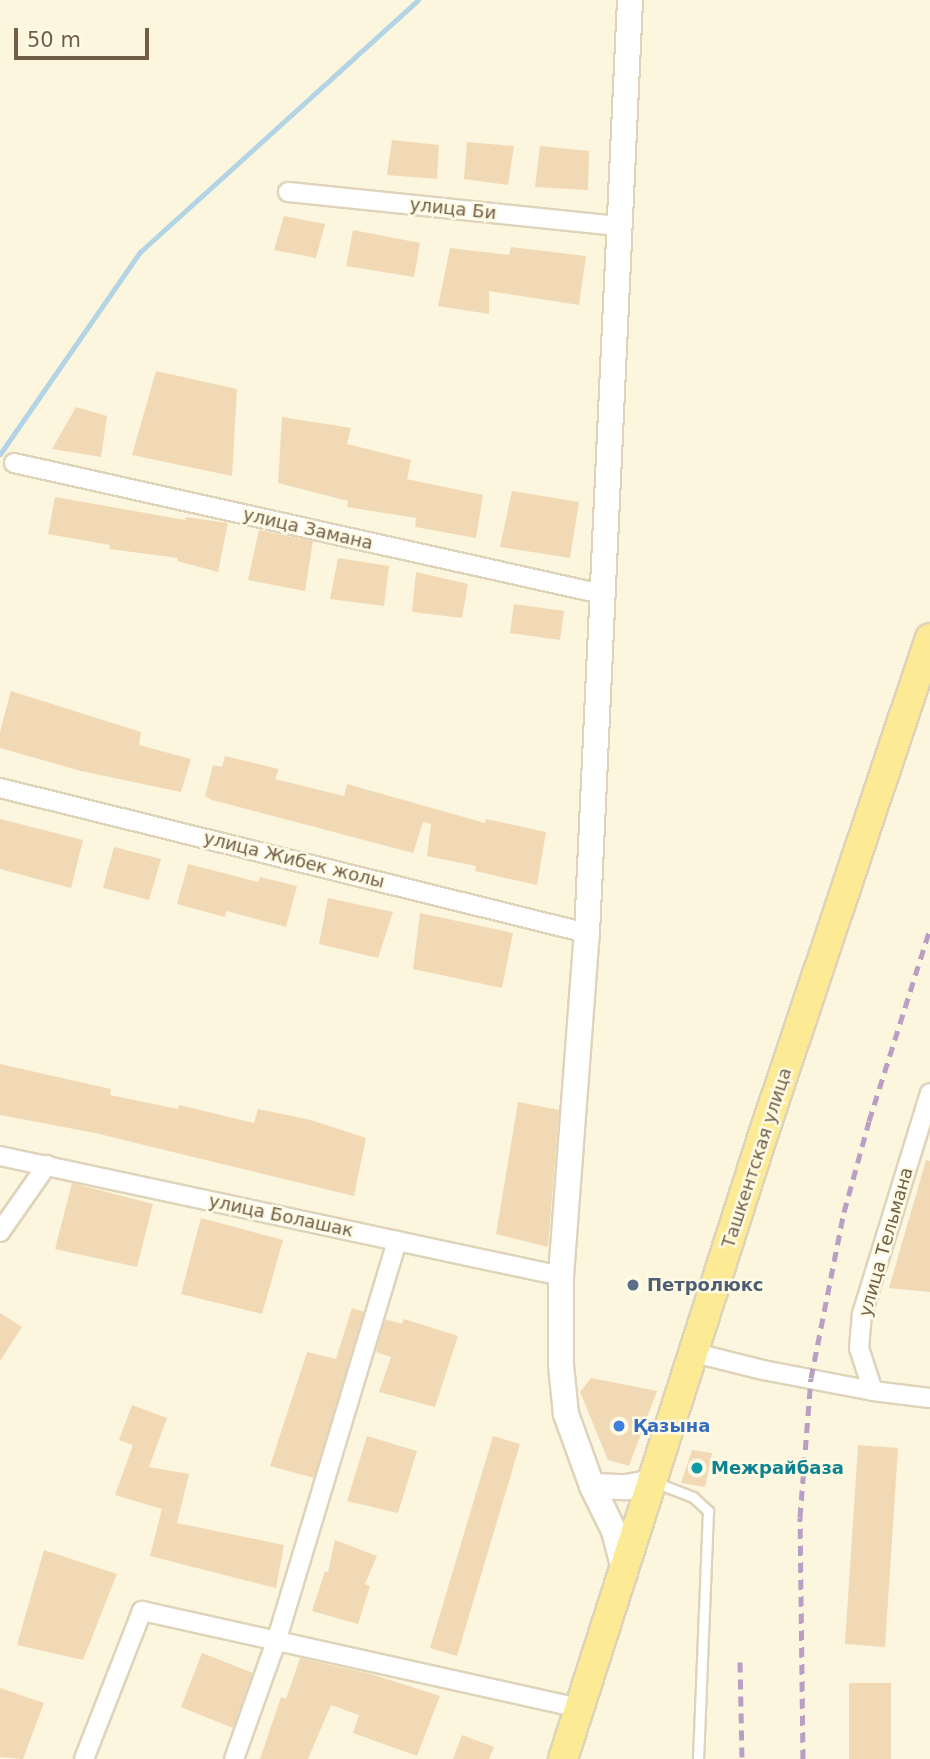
<!DOCTYPE html>
<meta charset="utf-8">
<style>
body{margin:0}
#map{position:relative;width:930px;height:1759px;overflow:hidden;background:#fcf6de;font-family:"DejaVu Sans",sans-serif}
div>[style]{position:absolute}
.stream>*{height:5px;margin:-2.5px;padding:0 2.5px;transform-origin:2.5px;border-radius:2.5px;background:#b3d4e5}
.building>*{inset:0;background:#f1d9b6}
.roads{filter:drop-shadow(2px 0 #dfd3ba) drop-shadow(-2px 0 #dfd3ba) drop-shadow(0 2px #dfd3ba) drop-shadow(0 -2px #dfd3ba)}
.lane>*{height:9px;margin:-4.5px;padding:0 4.5px;transform-origin:4.5px;border-radius:4.5px;background:#fff}
.street>*{height:18px;margin:-9px;padding:0 9px;transform-origin:9px;border-radius:9px;background:#fff}
.secondary>*{height:24px;margin:-12px;padding:0 12px;transform-origin:12px;border-radius:12px;background:#fff}
.primary>*{height:28px;margin:-14px;padding:0 14px;transform-origin:14px;border-radius:14px;background:#fcea95}
.rail>*{height:5px;margin-top:-2.5px;transform-origin:0;background:repeating-linear-gradient(90deg,#ba9ec4 0 10px,transparent 0 17px)}
.dots>*{width:19px;height:19px;translate:-50% -50%;box-sizing:border-box;border:4px solid #fffae4;border-radius:50%}
span{translate:-50% -50%;white-space:nowrap;text-align:center;line-height:1.15;-webkit-text-stroke:5px #fffae4;paint-order:stroke}
.street-label{font-size:18px;color:#715e47}
.service-label{font-size:18px;color:#4e5e75;font-weight:700}
.left{translate:0 -50%;text-align:left}
.shop-label{font-size:18px;color:#366cbe;font-weight:700}
.culture-label{font-size:18px;color:#0d838f;font-weight:700}
.scale{position:absolute;left:14px;top:28px;width:135px;height:32px;box-sizing:border-box;border:4px solid #715e47;border-top:0;padding-left:9px;font-size:21px;line-height:24px;white-space:nowrap;color:#715e47;-webkit-text-stroke:5px #fffae4;paint-order:stroke}
</style>
<div id="map">
<div class="stream">
<i style="left:0;top:454px;width:246px;rotate:-55.3deg"></i>
<i style="left:140px;top:252px;width:375px;rotate:-42.2deg"></i>
</div>
<div class="building">
<i style="clip-path:polygon(392px 140px,439px 145px,437px 179px,387px 175px)"></i>
<i style="clip-path:polygon(467px 142px,514px 146px,508px 185px,464px 179px)"></i>
<i style="clip-path:polygon(540px 146px,589px 151px,588px 190px,535px 187px)"></i>
<i style="clip-path:polygon(284px 216px,325px 224px,316px 258px,274px 250px)"></i>
<i style="clip-path:polygon(353px 230px,420px 243px,414px 277px,346px 266px)"></i>
<i style="clip-path:polygon(511px 247px,586px 256px,579px 305px,489px 291px,489px 314px,438px 306px,450px 248px,509px 255px)"></i>
<i style="clip-path:polygon(156px 371px,237px 389px,232px 476px,132px 455px)"></i>
<i style="clip-path:polygon(76px 407px,107px 416px,101px 457px,52px 449px)"></i>
<i style="clip-path:polygon(282px 417px,351px 428px,347px 444px,411px 460px,407px 479px,483px 495px,476px 538px,415px 527px,416px 518px,347px 507px,348px 501px,278px 483px)"></i>
<i style="clip-path:polygon(512px 491px,579px 502px,570px 558px,500px 547px)"></i>
<i style="clip-path:polygon(55px 497px,185px 520px,186px 517px,228px 523px,218px 572px,177px 561px,178px 558px,109px 549px,110px 545px,48px 534px)"></i>
<i style="clip-path:polygon(259px 530px,313px 541px,305px 591px,248px 580px)"></i>
<i style="clip-path:polygon(338px 558px,389px 566px,384px 606px,330px 599px)"></i>
<i style="clip-path:polygon(416px 572px,468px 584px,462px 618px,412px 612px)"></i>
<i style="clip-path:polygon(514px 604px,564px 611px,560px 640px,510px 633px)"></i>
<i style="clip-path:polygon(11px 691px,141px 732px,139px 745px,191px 759px,181px 792px,81px 771px,0 748px,0 732px)"></i>
<i style="clip-path:polygon(225px 756px,279px 769px,275px 779px,344px 796px,347px 784px,485px 823px,486px 819px,546px 832px,537px 885px,475px 871px,476px 866px,427px 856px,431px 824px,423px 822px,413px 853px,212px 800px,205px 796px,213px 765px,222px 767px)"></i>
<i style="clip-path:polygon(0 819px,83px 840px,71px 888px,0 869px)"></i>
<i style="clip-path:polygon(114px 847px,161px 859px,149px 900px,103px 888px)"></i>
<i style="clip-path:polygon(188px 864px,258px 882px,260px 877px,297px 886px,286px 927px,226px 911px,225px 917px,177px 904px)"></i>
<i style="clip-path:polygon(328px 898px,393px 912px,378px 958px,319px 944px)"></i>
<i style="clip-path:polygon(420px 913px,513px 933px,502px 988px,413px 969px)"></i>
<i style="clip-path:polygon(0 1064px,111px 1089px,110px 1095px,178px 1109px,179px 1105px,254px 1123px,258px 1109px,311px 1120px,366px 1138px,354px 1196px,95px 1133px,0 1115px)"></i>
<i style="clip-path:polygon(518px 1102px,559px 1110px,548px 1247px,496px 1234px)"></i>
<i style="clip-path:polygon(926px 1160px,930px 1161px,930px 1292px,889px 1288px)"></i>
<i style="clip-path:polygon(72px 1183px,153px 1204px,137px 1267px,55px 1249px)"></i>
<i style="clip-path:polygon(201px 1218px,283px 1240px,262px 1314px,181px 1294px)"></i>
<i style="clip-path:polygon(352px 1308px,364px 1312px,314px 1478px,270px 1466px,307px 1352px,336px 1359px)"></i>
<i style="clip-path:polygon(0 1313px,22px 1327px,0 1361px)"></i>
<i style="clip-path:polygon(385px 1319px,402px 1324px,404px 1319px,458px 1336px,435px 1407px,379px 1392px,391px 1357px,376px 1352px)"></i>
<i style="clip-path:polygon(591px 1378px,657px 1391px,629px 1466px,608px 1460px,580px 1392px)"></i>
<i style="clip-path:polygon(132px 1405px,167px 1418px,149px 1467px,189px 1474px,177px 1523px,284px 1545px,276px 1588px,150px 1556px,162px 1509px,115px 1495px,133px 1445px,119px 1440px)"></i>
<i style="clip-path:polygon(367px 1436px,417px 1451px,398px 1513px,347px 1501px)"></i>
<i style="clip-path:polygon(493px 1436px,520px 1444px,457px 1656px,430px 1648px)"></i>
<i style="clip-path:polygon(858px 1445px,898px 1448px,885px 1647px,845px 1644px)"></i>
<i style="clip-path:polygon(692px 1450px,712px 1453px,705px 1487px,681px 1483px)"></i>
<i style="clip-path:polygon(335px 1540px,377px 1556px,365px 1584px,370px 1586px,358px 1624px,312px 1611px,325px 1571px,328px 1572px)"></i>
<i style="clip-path:polygon(44px 1550px,117px 1574px,83px 1660px,17px 1645px)"></i>
<i style="clip-path:polygon(202px 1653px,253px 1673px,233px 1728px,181px 1707px)"></i>
<i style="clip-path:polygon(300px 1658px,371px 1674px,440px 1696px,417px 1756px,353px 1733px,359px 1715px,331px 1705px,308px 1759px,260px 1759px,281px 1697px,286px 1699px)"></i>
<i style="clip-path:polygon(849px 1683px,891px 1683px,891px 1759px,849px 1759px)"></i>
<i style="clip-path:polygon(0 1688px,44px 1703px,23px 1759px,0 1757px)"></i>
<i style="clip-path:polygon(462px 1735px,494px 1747px,489px 1759px,453px 1759px)"></i>
</div>
<div class="roads">
<div class="lane">
<i style="left:654px;top:1482px;width:42px;rotate:21deg"></i>
<i style="left:693px;top:1497px;width:21px;rotate:43deg"></i>
<i style="left:708px;top:1511px;width:248px;rotate:92.3deg"></i>
</div>
<div class="street">
<i style="left:288px;top:192px;width:332px;rotate:5.9deg"></i>
<i style="left:14px;top:463px;width:602px;rotate:12.56deg"></i>
<i style="left:0;top:788px;width:605px;rotate:13.88deg"></i>
<i style="left:0;top:1156px;width:574px;rotate:12.07deg"></i>
<i style="left:0;top:1232px;width:82px;rotate:-55deg"></i>
<i style="left:695px;top:1353px;width:70px;rotate:14deg"></i>
<i style="left:763px;top:1370px;width:112px;rotate:10.8deg"></i>
<i style="left:873px;top:1391px;width:57px;rotate:7deg"></i>
<i style="left:873px;top:1391px;width:45px;rotate:-108deg"></i>
<i style="left:859px;top:1348px;width:34px;rotate:-85deg"></i>
<i style="left:862px;top:1314px;width:231px;rotate:-72.9deg"></i>
<i style="left:84px;top:1759px;width:159px;rotate:-68.6deg"></i>
<i style="left:142px;top:1611px;width:448px;rotate:12.5deg"></i>
<i style="left:234px;top:1759px;width:124px;rotate:-70.3deg"></i>
<i style="left:276px;top:1642px;width:419px;rotate:-73.2deg"></i>
</div>
<div class="secondary">
<i style="left:592px;top:1486px;width:34px;rotate:2deg"></i>
<i style="left:626px;top:1487px;width:27px;rotate:-10deg"></i>
<i style="left:625px;top:1573px;width:43px;rotate:-104.7deg"></i>
<i style="left:614px;top:1531px;width:50px;rotate:-116.1deg"></i>
<i style="left:592px;top:1486px;width:77px;rotate:-109.9deg"></i>
<i style="left:566px;top:1414px;width:48px;rotate:-95.9deg"></i>
<i style="left:561px;top:1366px;width:90px;rotate:-90deg"></i>
<i style="left:561px;top:1276px;width:344px;rotate:-85.7deg"></i>
<i style="left:587px;top:933px;width:934px;rotate:-87.36deg"></i>
</div>
<div class="primary">
<i style="left:563px;top:1759px;width:655px;rotate:-72.23deg"></i>
<i style="left:763px;top:1135px;width:524px;rotate:-71.43deg"></i>
</div>
</div>
<div class="rail">
<i style="left:740px;top:1662px;width:97px;rotate:88.8deg"></i>
<i style="left:803px;top:1759px;width:242px;rotate:-90.7deg"></i>
<i style="left:800px;top:1517px;width:139px;rotate:-85.5deg"></i>
<i style="left:811px;top:1378px;width:169px;rotate:-78.8deg"></i>
<i style="left:844px;top:1212px;width:94px;rotate:-74.6deg"></i>
<i style="left:869px;top:1121px;width:201px;rotate:-72.4deg"></i>
</div>
<div class="dots">
<i style="left:633px;top:1285px;background:#5c6f8a"></i>
<i style="left:619px;top:1426px;background:#3f7fe0"></i>
<i style="left:697px;top:1468px;background:#0f9aa8"></i>
</div>
<div class="street-label">
<span style="left:453px;top:209px;rotate:6deg">улица Би</span>
<span style="left:308px;top:529px;rotate:13deg">улица Замана</span>
<span style="left:294px;top:860px;rotate:14deg">улица Жибек жолы</span>
<span style="left:757px;top:1158px;rotate:-72deg">Ташкентская улица</span>
<span style="left:281px;top:1216px;rotate:12deg">улица Болашак</span>
<span style="left:886px;top:1242px;rotate:-74deg">улица Тельмана</span>
</div>
<div class="service-label">
<span class="left" style="left:647px;top:1285px">Петролюкс</span>
</div>
<div class="shop-label">
<span class="left" style="left:633px;top:1426px">Қазына</span>
</div>
<div class="culture-label">
<span class="left" style="left:711px;top:1468px">Межрайбаза</span>
</div>
<div class="scale">50 m</div>
</div>
